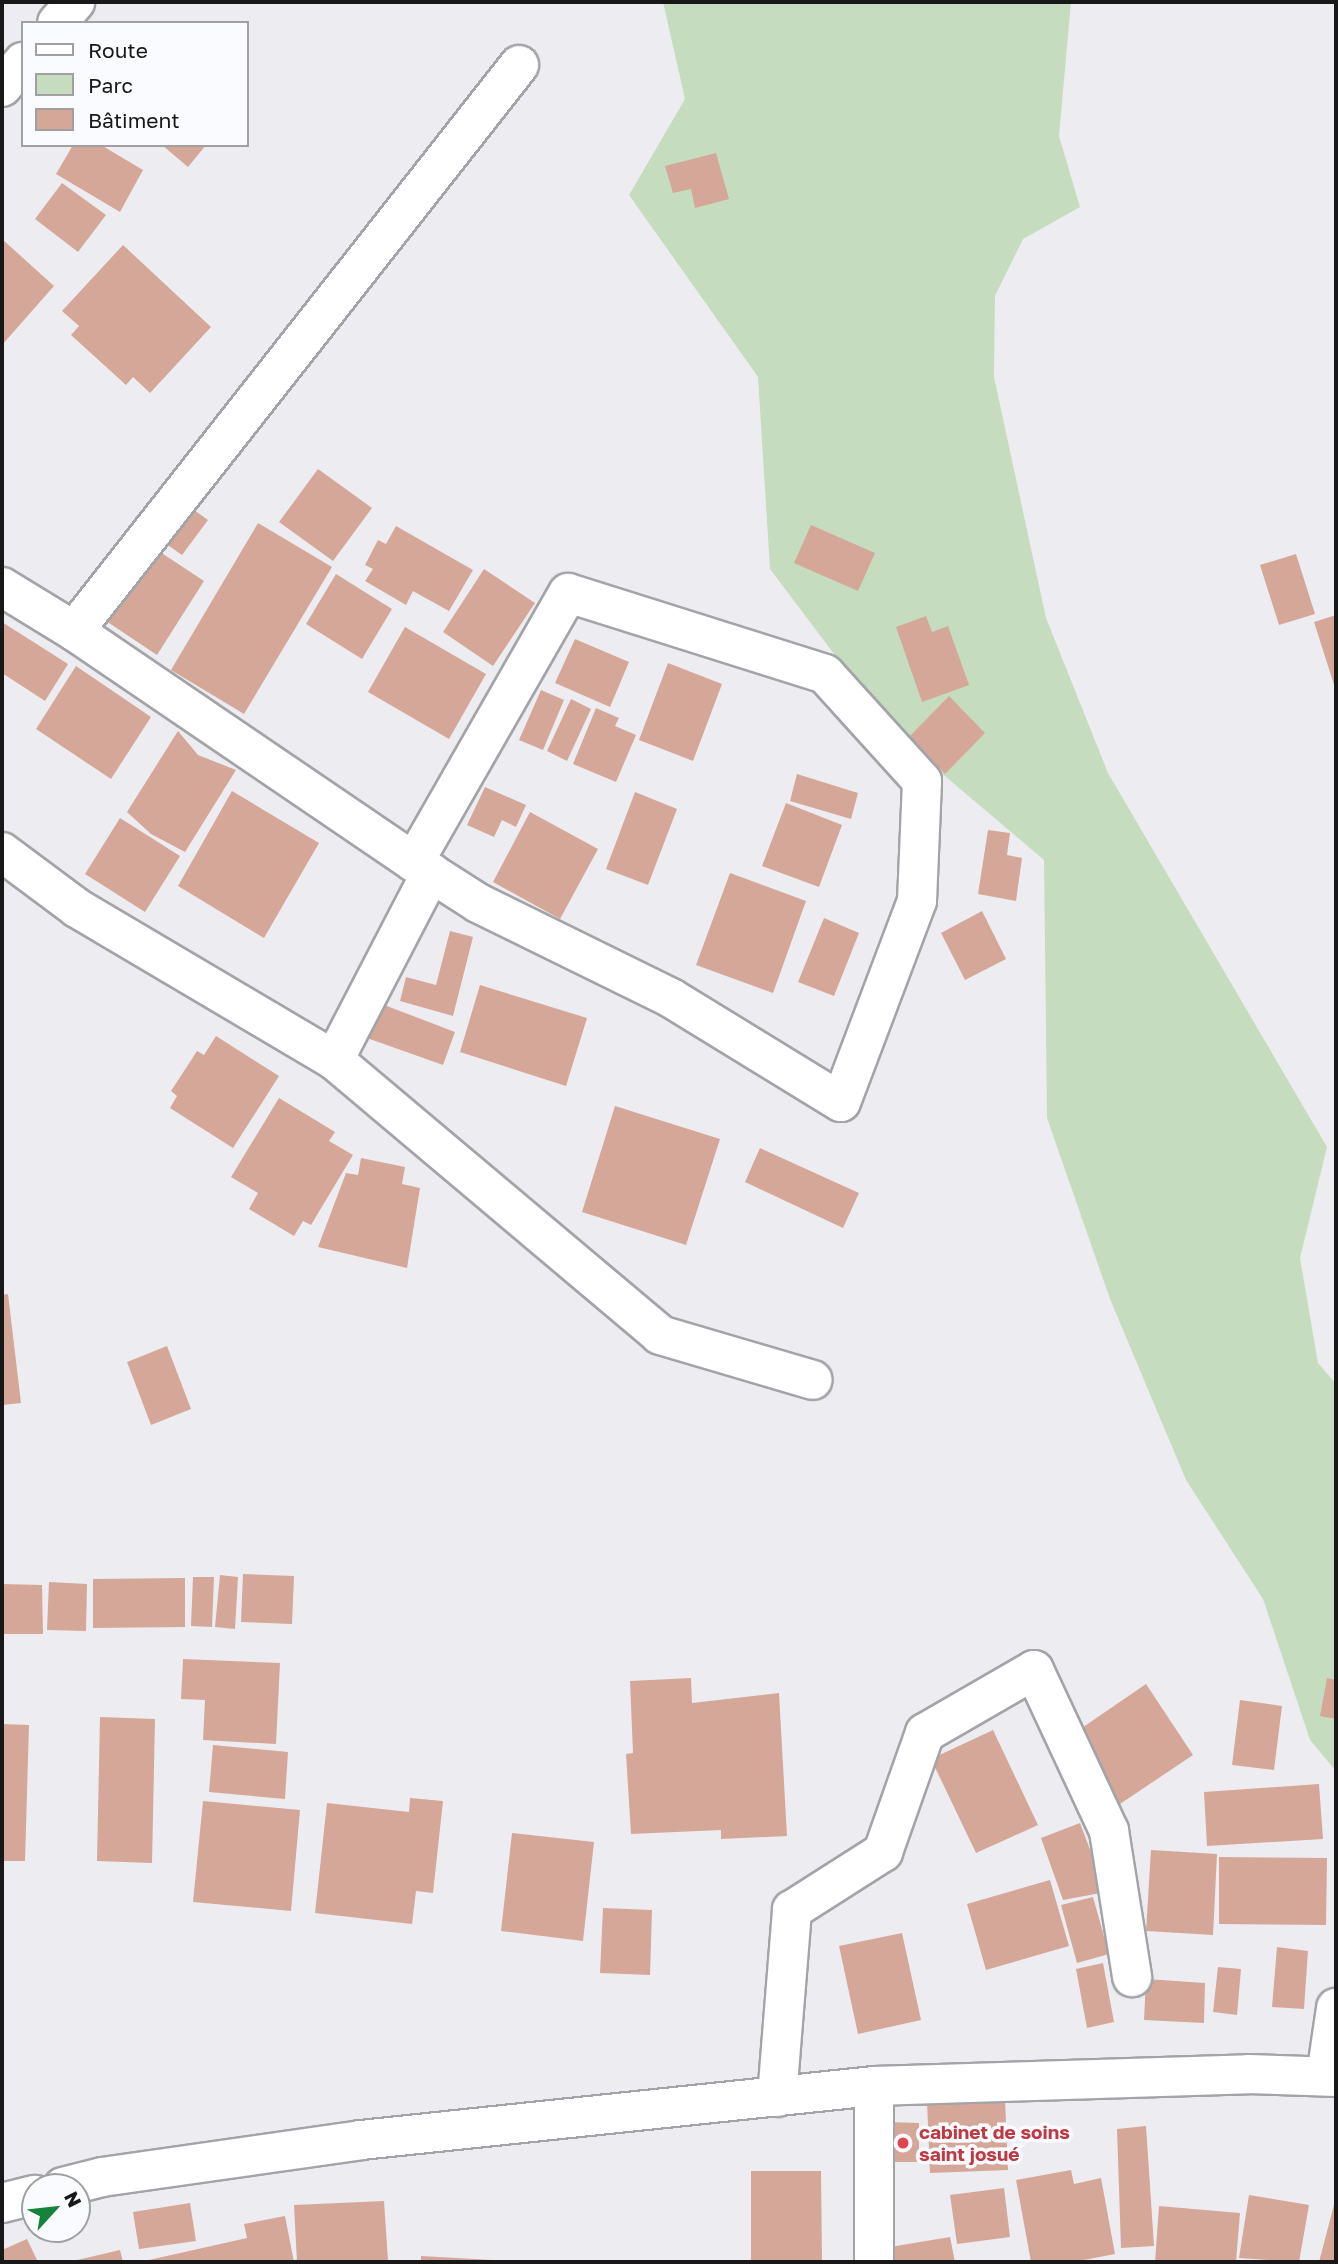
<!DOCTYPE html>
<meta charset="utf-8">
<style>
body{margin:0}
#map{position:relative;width:1338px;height:2264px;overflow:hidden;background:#ededf1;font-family:"Golos Text",sans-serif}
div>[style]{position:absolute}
.green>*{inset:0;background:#c5ddbe}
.building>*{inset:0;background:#d5a799}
.roads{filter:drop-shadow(2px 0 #a3a4a8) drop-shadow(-2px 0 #a3a4a8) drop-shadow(0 2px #a3a4a8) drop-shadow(0 -2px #a3a4a8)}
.street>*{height:38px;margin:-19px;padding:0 19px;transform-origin:19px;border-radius:19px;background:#fff}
.dots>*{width:19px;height:19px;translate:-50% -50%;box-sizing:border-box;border:4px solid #fafbff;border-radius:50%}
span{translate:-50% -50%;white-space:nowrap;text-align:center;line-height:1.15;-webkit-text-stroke:7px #fafbff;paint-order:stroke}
.health-label{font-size:19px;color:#be3a42;font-weight:700}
.left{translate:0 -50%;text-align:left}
.frame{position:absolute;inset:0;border:4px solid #181819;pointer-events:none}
.legend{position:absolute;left:21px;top:21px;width:228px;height:126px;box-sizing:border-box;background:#fafbff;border:2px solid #a0a0a3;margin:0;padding:9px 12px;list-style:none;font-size:21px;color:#181819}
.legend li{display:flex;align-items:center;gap:14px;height:35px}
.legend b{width:35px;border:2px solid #a0a0a3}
.north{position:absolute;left:21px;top:2173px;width:70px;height:70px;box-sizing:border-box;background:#fafbff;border:2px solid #a0a0a3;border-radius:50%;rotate:63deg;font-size:19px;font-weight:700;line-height:28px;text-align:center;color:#181819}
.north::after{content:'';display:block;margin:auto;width:24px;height:32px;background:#16833a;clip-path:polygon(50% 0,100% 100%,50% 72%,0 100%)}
</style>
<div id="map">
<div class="green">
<i style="clip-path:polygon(663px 2px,1071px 2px,1059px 136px,1080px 207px,1023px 239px,995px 296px,994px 377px,1046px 618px,1108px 773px,1327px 1147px,1300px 1258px,1318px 1363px,1336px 1384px,1336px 1771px,1310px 1740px,1263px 1599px,1186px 1480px,1110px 1299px,1047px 1118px,1044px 860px,893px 732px,770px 569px,758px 377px,629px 195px,685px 99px)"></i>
</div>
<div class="building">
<i style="clip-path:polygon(73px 145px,101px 145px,143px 170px,120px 212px,56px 174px)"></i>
<i style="clip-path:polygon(162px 145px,206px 145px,188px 167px)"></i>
<i style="clip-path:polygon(716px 153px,729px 199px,695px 208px,691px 189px,673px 193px,665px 166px)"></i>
<i style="clip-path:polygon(62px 183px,106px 215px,78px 252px,35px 219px)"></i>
<i style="clip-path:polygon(2px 239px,54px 286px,2px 345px)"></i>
<i style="clip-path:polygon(123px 245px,211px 327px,150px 393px,133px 377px,126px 385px,71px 335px,79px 326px,62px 311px)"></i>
<i style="clip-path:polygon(318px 469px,372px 508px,333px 561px,279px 522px)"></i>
<i style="clip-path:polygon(187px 505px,208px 520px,182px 555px,162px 541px)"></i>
<i style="clip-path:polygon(258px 523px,332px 567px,244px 714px,171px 670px)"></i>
<i style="clip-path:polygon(811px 525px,875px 553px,858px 591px,794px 563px)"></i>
<i style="clip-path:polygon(396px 526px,473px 570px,449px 611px,413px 591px,406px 605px,365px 581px,373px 569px,365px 565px,378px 540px,386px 544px)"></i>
<i style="clip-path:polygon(154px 548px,204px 581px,157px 655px,106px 621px)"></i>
<i style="clip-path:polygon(1296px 554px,1315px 614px,1279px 625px,1260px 565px)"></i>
<i style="clip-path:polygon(484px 569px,535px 603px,493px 666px,443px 632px)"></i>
<i style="clip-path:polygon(336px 574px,392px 609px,362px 659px,306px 624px)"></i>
<i style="clip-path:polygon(1336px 615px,1336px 691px,1314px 622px)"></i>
<i style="clip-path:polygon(926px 616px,932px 632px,948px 626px,969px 685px,922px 702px,896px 627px)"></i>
<i style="clip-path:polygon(2px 622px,68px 664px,45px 701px,2px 673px)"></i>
<i style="clip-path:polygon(405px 627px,486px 674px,449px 739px,368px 692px)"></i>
<i style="clip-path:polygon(575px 639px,629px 662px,610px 707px,555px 683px)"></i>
<i style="clip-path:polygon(668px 663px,722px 684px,693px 761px,639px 740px)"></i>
<i style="clip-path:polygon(76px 666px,151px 717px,111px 779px,36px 729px)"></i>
<i style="clip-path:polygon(541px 690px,564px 700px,543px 750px,519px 740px)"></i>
<i style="clip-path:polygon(949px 696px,985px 733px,945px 774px,909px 737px)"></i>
<i style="clip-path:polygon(571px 699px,591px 709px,567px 761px,547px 751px)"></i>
<i style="clip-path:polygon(596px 708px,619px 718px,615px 726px,636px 735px,616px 782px,573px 764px)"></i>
<i style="clip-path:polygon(178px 731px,198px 755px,236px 770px,185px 852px,151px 834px,127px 812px)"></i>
<i style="clip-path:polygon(797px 774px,858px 793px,851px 819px,790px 801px)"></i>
<i style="clip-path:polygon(485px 787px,526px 805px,516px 827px,502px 820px,494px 837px,467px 825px)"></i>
<i style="clip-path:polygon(232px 791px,319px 843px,264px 938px,178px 886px)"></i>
<i style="clip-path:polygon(635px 792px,677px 809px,648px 885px,606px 869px)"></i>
<i style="clip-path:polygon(786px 803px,842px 825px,819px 887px,762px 866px)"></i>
<i style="clip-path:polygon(530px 812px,598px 849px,560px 919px,493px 882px)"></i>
<i style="clip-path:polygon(120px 818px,180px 856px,145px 912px,85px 874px)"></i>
<i style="clip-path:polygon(988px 830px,1010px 833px,1007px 855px,1022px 858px,1016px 901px,978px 894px)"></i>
<i style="clip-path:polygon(730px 873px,806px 901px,773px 993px,696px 965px)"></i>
<i style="clip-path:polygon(982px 911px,1006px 959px,965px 980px,941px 933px)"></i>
<i style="clip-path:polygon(824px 918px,859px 933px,834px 996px,798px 982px)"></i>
<i style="clip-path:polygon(450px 931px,473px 937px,453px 1016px,400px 1001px,406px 977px,436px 985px)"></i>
<i style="clip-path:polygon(480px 985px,587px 1018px,566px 1086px,460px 1052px)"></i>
<i style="clip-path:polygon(379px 1003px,455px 1032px,443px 1065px,367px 1038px)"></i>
<i style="clip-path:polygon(216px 1036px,279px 1076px,233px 1148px,170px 1108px,177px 1096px,171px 1091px,197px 1051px,204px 1055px)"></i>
<i style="clip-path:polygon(279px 1098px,335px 1132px,329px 1141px,353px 1155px,311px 1225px,303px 1221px,294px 1236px,249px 1209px,258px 1193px,231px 1177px)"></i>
<i style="clip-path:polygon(615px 1106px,720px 1139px,686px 1245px,582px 1212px)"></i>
<i style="clip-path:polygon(760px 1148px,859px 1193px,843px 1228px,745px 1182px)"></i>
<i style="clip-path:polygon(361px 1158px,405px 1167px,402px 1184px,420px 1188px,407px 1268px,318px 1247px,346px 1173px,358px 1175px)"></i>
<i style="clip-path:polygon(8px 1294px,21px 1403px,2px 1405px,2px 1295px)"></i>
<i style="clip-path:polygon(167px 1346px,191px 1409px,151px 1425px,127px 1362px)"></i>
<i style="clip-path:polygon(243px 1574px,294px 1576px,292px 1624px,241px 1622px)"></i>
<i style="clip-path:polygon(220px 1575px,238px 1577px,235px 1629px,215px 1627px)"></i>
<i style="clip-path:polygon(193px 1577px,214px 1577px,212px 1627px,191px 1626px)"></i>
<i style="clip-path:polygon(185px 1578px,185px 1627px,93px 1628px,93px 1579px)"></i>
<i style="clip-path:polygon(49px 1582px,87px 1584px,86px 1631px,47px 1630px)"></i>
<i style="clip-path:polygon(2px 1584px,42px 1585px,43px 1634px,2px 1634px)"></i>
<i style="clip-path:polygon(183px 1659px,280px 1663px,276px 1744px,203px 1740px,205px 1700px,181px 1699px)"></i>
<i style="clip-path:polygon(691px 1678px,692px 1703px,779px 1693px,787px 1836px,721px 1839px,721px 1830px,631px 1834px,626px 1754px,633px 1753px,630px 1681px)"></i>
<i style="clip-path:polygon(1327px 1678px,1336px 1680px,1336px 1719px,1320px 1716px)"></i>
<i style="clip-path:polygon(1146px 1684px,1193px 1755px,1117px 1806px,1070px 1736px)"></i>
<i style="clip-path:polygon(1240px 1700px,1282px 1706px,1274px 1770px,1232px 1765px)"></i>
<i style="clip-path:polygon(100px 1717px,155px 1719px,152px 1863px,97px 1861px)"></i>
<i style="clip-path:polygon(2px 1724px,29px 1725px,25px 1861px,2px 1861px)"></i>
<i style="clip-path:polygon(993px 1730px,1038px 1825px,976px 1853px,931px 1759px)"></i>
<i style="clip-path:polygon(213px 1745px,288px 1752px,285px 1799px,209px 1792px)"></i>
<i style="clip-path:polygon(1319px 1784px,1323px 1839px,1207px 1846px,1204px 1792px)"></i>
<i style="clip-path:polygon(410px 1798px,443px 1801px,433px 1893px,416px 1891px,412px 1924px,315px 1913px,327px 1803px,409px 1812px)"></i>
<i style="clip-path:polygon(203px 1801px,300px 1810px,291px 1911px,193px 1902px)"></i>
<i style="clip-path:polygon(1080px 1823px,1106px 1892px,1063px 1900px,1041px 1838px)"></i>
<i style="clip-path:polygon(512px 1833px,594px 1842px,583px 1941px,501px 1931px)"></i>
<i style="clip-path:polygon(1151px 1850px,1217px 1854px,1213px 1935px,1146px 1931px)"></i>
<i style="clip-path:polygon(1219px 1857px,1327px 1858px,1326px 1925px,1219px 1924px)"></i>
<i style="clip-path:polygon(1050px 1880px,1069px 1946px,986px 1970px,967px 1904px)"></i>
<i style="clip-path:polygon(1093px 1897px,1109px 1954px,1077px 1963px,1061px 1905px)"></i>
<i style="clip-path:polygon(603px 1908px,652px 1910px,650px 1975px,600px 1973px)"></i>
<i style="clip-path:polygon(902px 1933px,921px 2020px,858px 2034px,839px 1946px)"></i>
<i style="clip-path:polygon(1277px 1947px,1308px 1951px,1304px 2009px,1272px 2007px)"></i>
<i style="clip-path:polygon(1103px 1963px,1114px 2022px,1087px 2028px,1076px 1969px)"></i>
<i style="clip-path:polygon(1218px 1967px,1241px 1969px,1237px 2015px,1213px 2012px)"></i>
<i style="clip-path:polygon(1146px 1979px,1205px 1983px,1204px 2023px,1144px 2020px)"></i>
<i style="clip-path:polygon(1005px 2099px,1008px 2170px,930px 2173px,927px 2101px)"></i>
<i style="clip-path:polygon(886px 2122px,919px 2123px,919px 2162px,886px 2162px)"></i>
<i style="clip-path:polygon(1146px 2126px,1154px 2246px,1121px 2248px,1117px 2129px)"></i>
<i style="clip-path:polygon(1071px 2170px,1074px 2184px,1101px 2178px,1115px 2254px,1073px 2262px,1031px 2262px,1016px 2180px)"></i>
<i style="clip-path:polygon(751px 2171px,821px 2171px,822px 2262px,751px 2262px)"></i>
<i style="clip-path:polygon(1004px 2188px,1010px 2237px,957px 2244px,950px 2195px)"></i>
<i style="clip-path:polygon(1249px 2195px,1309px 2205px,1299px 2262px,1239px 2258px)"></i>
<i style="clip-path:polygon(384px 2201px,388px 2261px,297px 2262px,294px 2205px)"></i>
<i style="clip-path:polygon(1335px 2201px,1336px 2262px,1319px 2262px)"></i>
<i style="clip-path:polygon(190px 2203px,196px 2241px,139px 2249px,133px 2212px)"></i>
<i style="clip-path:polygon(1159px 2206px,1240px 2213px,1236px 2262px,1155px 2262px)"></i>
<i style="clip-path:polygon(285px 2216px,294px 2262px,140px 2262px,247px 2238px,244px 2224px)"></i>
<i style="clip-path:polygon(950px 2237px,955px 2262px,892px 2262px,890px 2247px)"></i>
<i style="clip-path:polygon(27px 2239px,38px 2262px,2px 2262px,2px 2250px)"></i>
<i style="clip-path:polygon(120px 2250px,123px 2262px,73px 2262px,73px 2261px)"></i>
<i style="clip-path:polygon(421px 2256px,492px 2260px,492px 2262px,421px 2262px)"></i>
</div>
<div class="roads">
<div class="street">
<i style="left:57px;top:23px;width:28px;rotate:-49deg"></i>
<i style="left:2px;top:87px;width:33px;rotate:-50deg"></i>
<i style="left:2px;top:587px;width:84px;rotate:31.4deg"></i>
<i style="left:74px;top:631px;width:411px;rotate:34.2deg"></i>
<i style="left:414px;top:862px;width:76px;rotate:32.6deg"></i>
<i style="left:478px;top:903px;width:215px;rotate:26.2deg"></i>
<i style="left:671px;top:998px;width:199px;rotate:31.5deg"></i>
<i style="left:841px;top:1102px;width:215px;rotate:-69.3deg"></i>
<i style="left:917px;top:901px;width:120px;rotate:-87.6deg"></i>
<i style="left:922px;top:781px;width:144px;rotate:-132.2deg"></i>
<i style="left:825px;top:674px;width:269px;rotate:-162.5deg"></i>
<i style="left:568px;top:593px;width:310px;rotate:119.8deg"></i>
<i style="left:74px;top:631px;width:720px;rotate:-51.82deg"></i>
<i style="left:2px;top:852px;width:94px;rotate:36.7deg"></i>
<i style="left:77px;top:908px;width:299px;rotate:30.6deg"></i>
<i style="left:334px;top:1060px;width:426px;rotate:40.1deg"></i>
<i style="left:660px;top:1335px;width:159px;rotate:16.4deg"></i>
<i style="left:334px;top:1060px;width:211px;rotate:-62.6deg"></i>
<i style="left:1326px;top:2076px;width:69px;rotate:-81.6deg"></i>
<i style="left:777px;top:2097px;width:188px;rotate:-85.4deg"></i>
<i style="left:792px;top:1910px;width:108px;rotate:-32.5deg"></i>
<i style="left:883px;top:1852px;width:126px;rotate:-70.6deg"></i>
<i style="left:925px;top:1733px;width:126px;rotate:-30deg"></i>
<i style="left:1034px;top:1670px;width:178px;rotate:65deg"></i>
<i style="left:1109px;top:1831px;width:148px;rotate:81deg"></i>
<i style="left:63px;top:2187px;width:40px;rotate:-14.4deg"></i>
<i style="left:102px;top:2177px;width:262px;rotate:-8.1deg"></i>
<i style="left:361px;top:2140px;width:516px;rotate:-6.01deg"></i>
<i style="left:874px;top:2086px;width:375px;rotate:-1.8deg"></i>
<i style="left:1249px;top:2074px;width:87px;rotate:2deg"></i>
<i style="left:2px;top:2203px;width:34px;rotate:-14deg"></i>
<i style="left:874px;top:2262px;width:176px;rotate:-90deg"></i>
</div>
</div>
<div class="dots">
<i style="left:903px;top:2143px;background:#e0444e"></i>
</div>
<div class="health-label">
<span class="left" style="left:919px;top:2143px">cabinet de soins<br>saint josué</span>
</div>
<div class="frame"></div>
<ul class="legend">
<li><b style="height:9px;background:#fff"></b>Route</li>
<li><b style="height:19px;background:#c5ddbe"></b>Parc</li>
<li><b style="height:19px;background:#d5a799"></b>Bâtiment</li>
</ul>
<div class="north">N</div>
</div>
